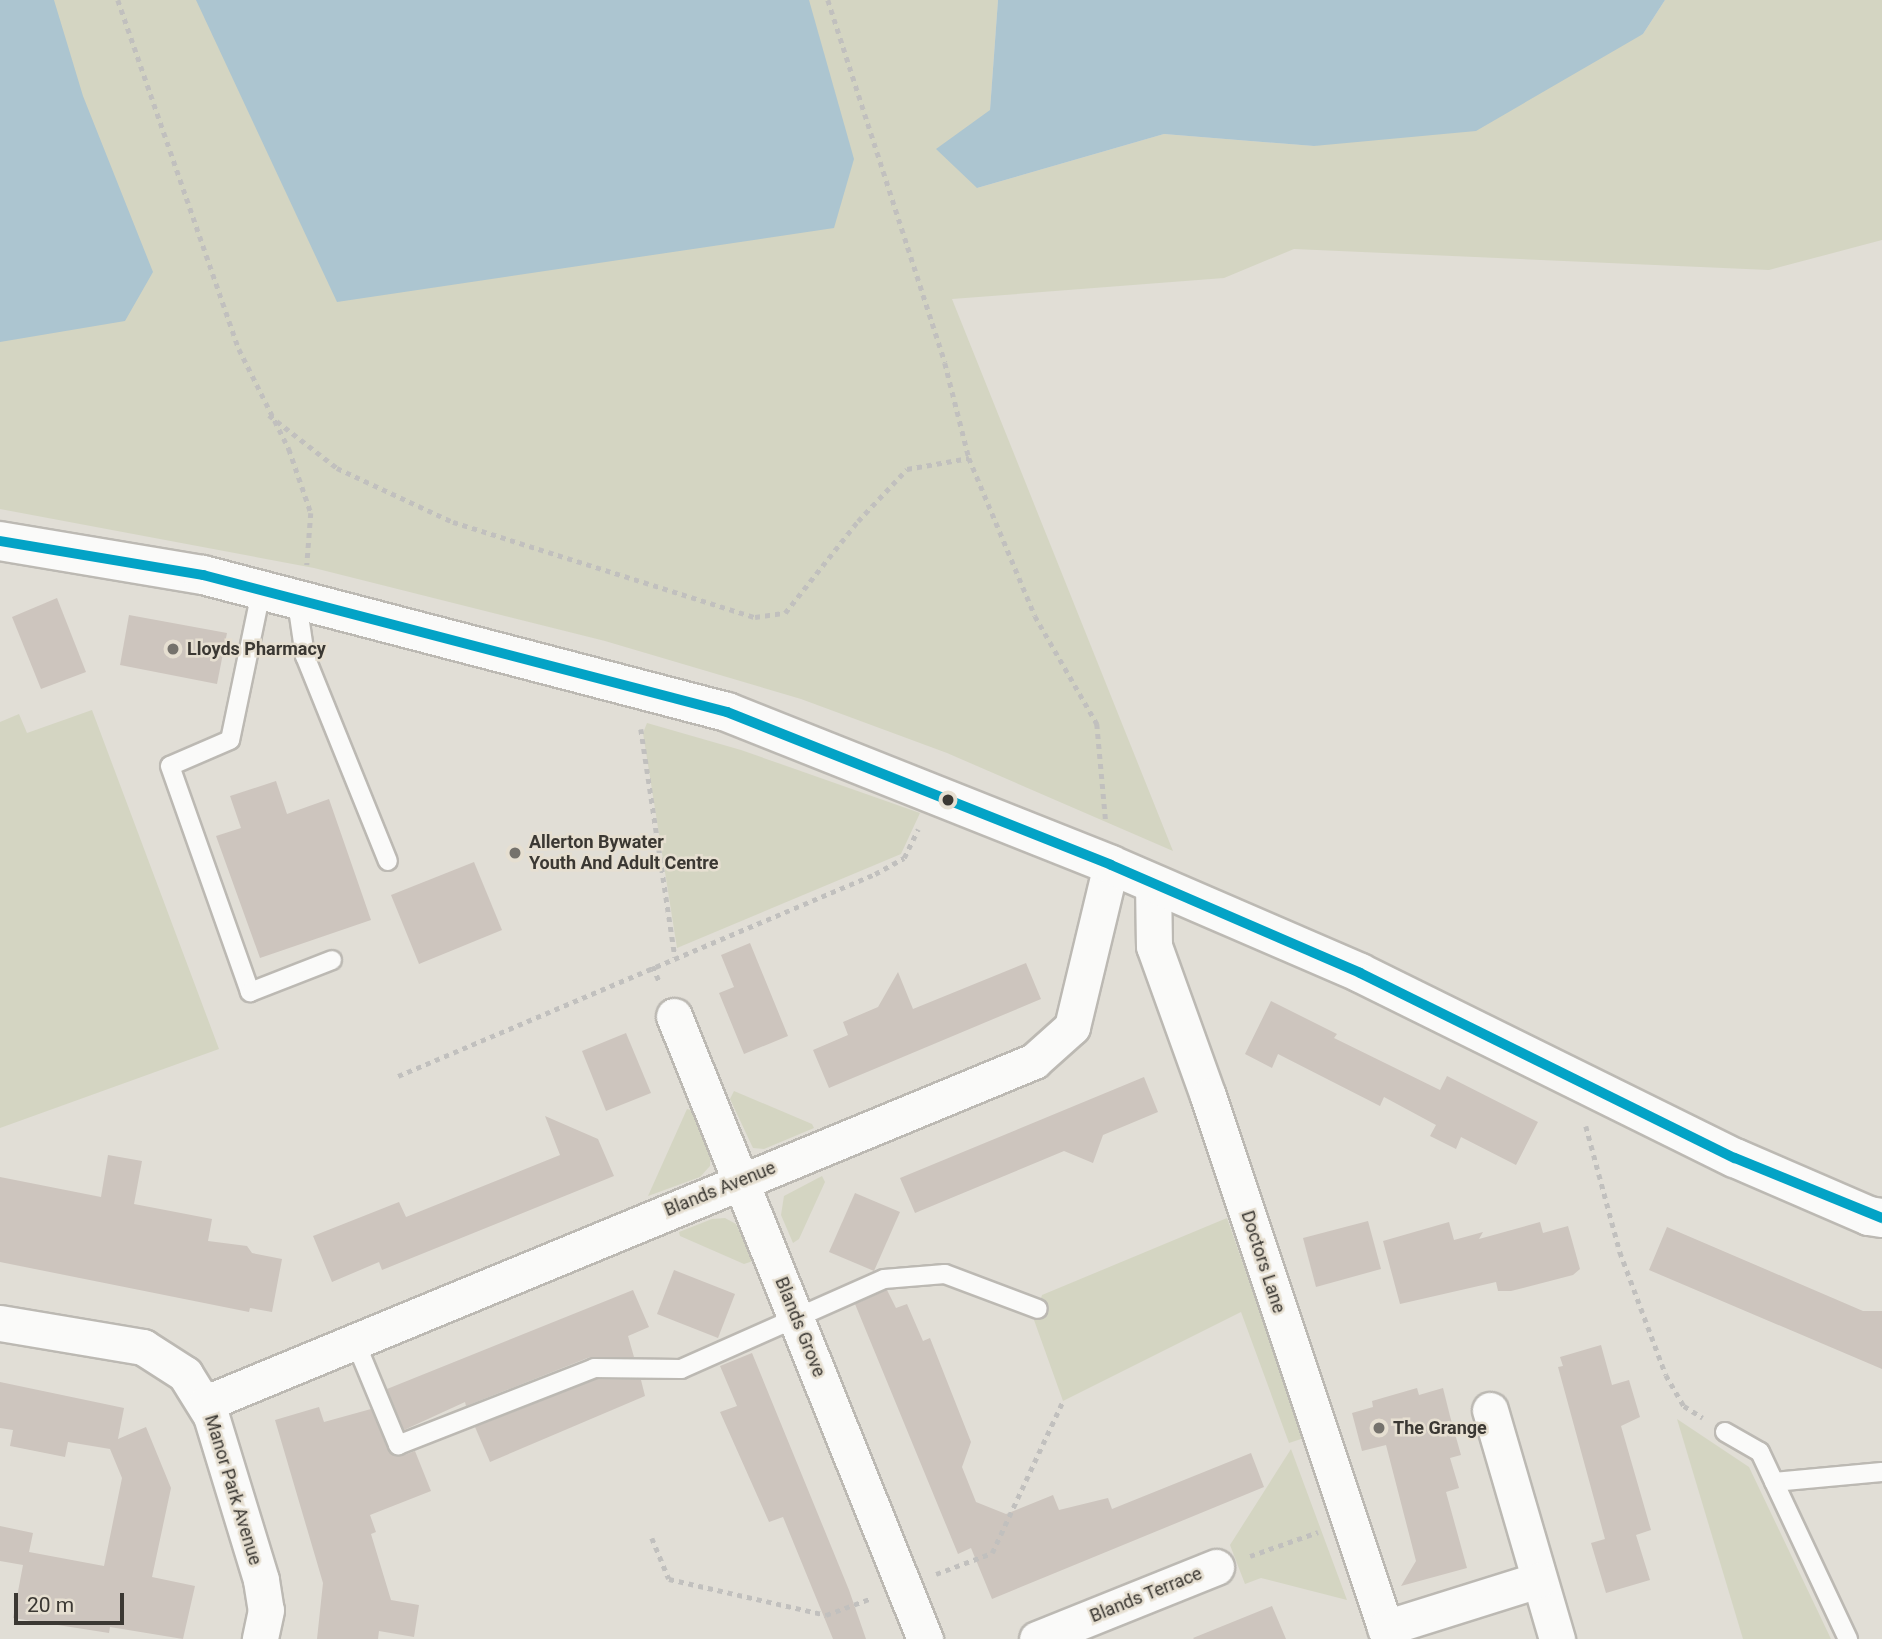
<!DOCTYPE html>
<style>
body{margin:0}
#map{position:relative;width:1882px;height:1639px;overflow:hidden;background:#e1ded6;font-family:Roboto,sans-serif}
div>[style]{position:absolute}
.green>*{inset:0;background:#d4d5c2}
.water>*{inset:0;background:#acc5d0}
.building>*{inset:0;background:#cdc5be}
.path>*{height:4.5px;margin-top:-2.25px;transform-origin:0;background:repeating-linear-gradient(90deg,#c1c0be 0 5px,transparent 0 10px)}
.roads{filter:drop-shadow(2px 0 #bcb9b3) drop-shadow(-2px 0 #bcb9b3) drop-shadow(0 2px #bcb9b3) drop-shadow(0 -2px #bcb9b3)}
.lane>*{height:18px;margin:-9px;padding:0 9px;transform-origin:9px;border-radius:9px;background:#fafaf9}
.street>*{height:35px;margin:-17.5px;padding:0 17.5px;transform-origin:17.5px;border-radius:17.5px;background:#fafaf9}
.secondary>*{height:38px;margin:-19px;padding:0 19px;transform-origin:19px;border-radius:19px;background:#fafaf9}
.bus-1>*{height:10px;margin:-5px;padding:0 5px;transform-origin:5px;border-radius:5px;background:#03a3c6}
.dots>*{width:19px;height:19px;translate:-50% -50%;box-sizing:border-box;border:4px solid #e6dfd1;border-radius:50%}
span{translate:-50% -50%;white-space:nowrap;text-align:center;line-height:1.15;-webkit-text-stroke:5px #e6dfd1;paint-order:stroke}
.poi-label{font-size:18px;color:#3b3833;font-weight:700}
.left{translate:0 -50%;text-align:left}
.street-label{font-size:18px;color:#3b3833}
.scale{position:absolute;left:14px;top:1593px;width:110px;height:32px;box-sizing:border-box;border:4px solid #3b3833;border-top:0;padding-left:9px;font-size:21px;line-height:24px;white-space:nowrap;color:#3b3833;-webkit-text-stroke:5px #e6dfd1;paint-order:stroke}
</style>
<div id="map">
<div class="green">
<i style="clip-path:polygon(0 0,998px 0,990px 110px,977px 188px,1164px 134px,1314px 146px,1643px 34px,1665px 0,1882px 0,1882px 240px,1769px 270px,1294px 249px,1224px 278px,952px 299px,1173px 851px,947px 753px,801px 699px,605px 641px,314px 568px,0 509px)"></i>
<i style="clip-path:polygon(92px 710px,219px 1049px,0 1128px,0 722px,19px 714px,27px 733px)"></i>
<i style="clip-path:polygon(647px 723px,741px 750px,920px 813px,901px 854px,677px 948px,643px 733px)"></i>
<i style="clip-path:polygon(734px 1091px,812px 1124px,814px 1128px,764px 1149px,753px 1148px,730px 1099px)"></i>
<i style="clip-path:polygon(687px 1109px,694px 1111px,711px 1151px,710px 1166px,700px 1177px,648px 1196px)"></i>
<i style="clip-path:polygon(822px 1176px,825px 1182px,799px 1239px,793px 1243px,781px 1215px,784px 1196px)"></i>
<i style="clip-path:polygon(1227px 1218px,1304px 1438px,1289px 1443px,1241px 1312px,1063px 1401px,1034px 1320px,1042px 1295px)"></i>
<i style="clip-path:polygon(712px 1219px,725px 1218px,736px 1224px,753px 1261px,744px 1264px,680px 1236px,679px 1232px)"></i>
<i style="clip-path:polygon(1677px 1419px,1749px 1467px,1831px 1639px,1743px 1639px)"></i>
<i style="clip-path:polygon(1291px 1449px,1347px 1600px,1261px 1578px,1245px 1584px,1230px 1545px)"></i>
</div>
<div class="water">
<i style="clip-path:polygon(0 0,54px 0,83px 96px,153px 272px,125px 321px,0 342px)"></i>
<i style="clip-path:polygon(196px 0,809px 0,854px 159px,834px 228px,337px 302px)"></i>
<i style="clip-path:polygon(998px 0,1665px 0,1643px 34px,1476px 131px,1314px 146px,1164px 134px,977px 188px,936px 149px,990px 110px)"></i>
</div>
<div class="building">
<i style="clip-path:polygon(57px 598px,86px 672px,41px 689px,12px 617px)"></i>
<i style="clip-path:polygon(129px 615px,227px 633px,217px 684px,120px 665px)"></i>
<i style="clip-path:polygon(276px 781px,287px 814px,329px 799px,371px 920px,260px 958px,216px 836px,241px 828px,230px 796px)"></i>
<i style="clip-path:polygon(474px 862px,502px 930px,419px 964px,391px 895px)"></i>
<i style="clip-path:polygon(750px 943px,788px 1036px,744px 1054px,719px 993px,734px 987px,721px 955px)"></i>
<i style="clip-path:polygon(1026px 963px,1041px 999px,829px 1088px,813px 1050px,848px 1035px,843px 1022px,878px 1007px,898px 972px,913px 1009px)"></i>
<i style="clip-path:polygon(1271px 1001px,1337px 1034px,1334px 1038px,1440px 1090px,1447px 1076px,1538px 1122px,1516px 1165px,1461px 1137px,1456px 1149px,1430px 1136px,1436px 1125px,1384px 1097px,1380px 1106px,1278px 1054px,1272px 1068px,1245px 1054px)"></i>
<i style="clip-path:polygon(626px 1033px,651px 1093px,606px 1111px,582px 1051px)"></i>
<i style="clip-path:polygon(1144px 1077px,1158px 1112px,1103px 1135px,1093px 1163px,1064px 1151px,915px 1213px,900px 1178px)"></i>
<i style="clip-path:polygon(545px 1116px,598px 1139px,614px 1176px,382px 1270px,379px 1262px,332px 1282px,313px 1236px,399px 1202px,406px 1217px,560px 1155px)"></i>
<i style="clip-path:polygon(108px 1155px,142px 1161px,134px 1204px,212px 1219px,208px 1241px,247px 1246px,252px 1253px,282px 1259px,272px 1312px,250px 1308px,249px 1312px,0 1262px,0 1177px,101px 1197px)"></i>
<i style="clip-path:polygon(855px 1193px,900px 1212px,874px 1271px,829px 1252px)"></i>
<i style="clip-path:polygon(1368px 1221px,1381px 1269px,1316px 1287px,1303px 1238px)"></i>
<i style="clip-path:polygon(1449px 1222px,1454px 1240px,1483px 1232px,1479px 1239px,1540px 1222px,1543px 1233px,1568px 1226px,1580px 1269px,1573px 1275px,1511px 1291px,1498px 1291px,1496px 1282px,1400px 1304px,1383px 1241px)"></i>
<i style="clip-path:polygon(1667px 1227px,1863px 1311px,1882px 1311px,1882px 1369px,1649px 1270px)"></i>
<i style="clip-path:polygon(674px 1270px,735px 1294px,718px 1338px,657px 1314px)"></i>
<i style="clip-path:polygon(633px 1290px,649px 1327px,628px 1336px,634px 1357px,590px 1357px,466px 1406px,465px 1402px,404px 1430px,387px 1389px)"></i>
<i style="clip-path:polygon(887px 1290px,896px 1308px,907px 1304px,923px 1341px,930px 1338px,971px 1442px,962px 1467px,976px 1502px,1006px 1514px,1053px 1495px,1059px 1510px,1108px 1498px,1112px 1509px,1251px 1453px,1264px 1487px,992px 1599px,971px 1548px,958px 1554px,855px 1304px)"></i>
<i style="clip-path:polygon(1601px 1345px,1612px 1385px,1629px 1380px,1640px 1417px,1621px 1426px,1651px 1530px,1636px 1535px,1650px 1580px,1606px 1593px,1591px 1543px,1605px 1539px,1558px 1367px,1563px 1366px,1560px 1357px)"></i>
<i style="clip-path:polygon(752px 1353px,849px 1590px,866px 1639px,833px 1639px,783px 1517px,769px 1522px,720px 1412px,737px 1406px,720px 1366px)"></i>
<i style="clip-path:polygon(596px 1379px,641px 1380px,645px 1396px,490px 1462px,475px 1427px)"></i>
<i style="clip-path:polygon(0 1382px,124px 1408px,118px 1439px,146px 1427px,171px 1488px,152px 1577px,195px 1586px,183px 1639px,110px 1627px,109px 1633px,13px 1618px,23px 1565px,0 1561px,0 1526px,33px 1533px,29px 1552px,104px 1566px,122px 1478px,110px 1449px,68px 1442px,65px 1457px,10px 1446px,13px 1430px,0 1428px)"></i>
<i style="clip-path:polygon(1417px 1388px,1419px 1395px,1443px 1388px,1450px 1416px,1461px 1455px,1450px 1458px,1459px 1488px,1446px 1492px,1467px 1568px,1401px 1586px,1416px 1561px,1386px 1445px,1362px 1451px,1352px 1413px,1373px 1407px,1372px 1401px)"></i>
<i style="clip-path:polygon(319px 1407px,324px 1422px,371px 1409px,391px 1453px,402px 1456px,415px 1451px,431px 1491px,370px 1515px,376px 1532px,371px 1534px,391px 1600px,419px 1605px,414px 1637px,379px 1631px,378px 1639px,317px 1639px,323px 1583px,275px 1420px)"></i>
<i style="clip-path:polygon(1272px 1606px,1286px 1639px,1194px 1639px,1193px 1638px)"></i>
</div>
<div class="path">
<i style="left:118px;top:0;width:369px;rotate:70.9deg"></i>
<i style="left:239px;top:349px;width:112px;rotate:63.4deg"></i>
<i style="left:289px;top:449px;width:68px;rotate:71deg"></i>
<i style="left:311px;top:513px;width:52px;rotate:94.4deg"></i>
<i style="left:828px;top:0;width:381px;rotate:72.1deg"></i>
<i style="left:945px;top:363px;width:98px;rotate:75.8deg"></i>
<i style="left:969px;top:458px;width:171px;rotate:67.3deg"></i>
<i style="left:1035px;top:616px;width:125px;rotate:60.1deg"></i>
<i style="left:1097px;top:724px;width:98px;rotate:84.8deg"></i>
<i style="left:269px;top:415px;width:86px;rotate:37.9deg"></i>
<i style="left:337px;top:468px;width:128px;rotate:25deg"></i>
<i style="left:453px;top:522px;width:317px;rotate:17.5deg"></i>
<i style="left:755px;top:617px;width:30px;rotate:-8deg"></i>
<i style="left:785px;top:613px;width:117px;rotate:-51.6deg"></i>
<i style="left:858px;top:521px;width:71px;rotate:-46.7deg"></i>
<i style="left:907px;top:469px;width:63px;rotate:-10.1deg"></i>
<i style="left:641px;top:729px;width:231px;rotate:81.5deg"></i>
<i style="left:653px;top:966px;width:18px;rotate:68deg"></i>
<i style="left:398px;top:1076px;width:518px;rotate:-22.95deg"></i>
<i style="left:875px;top:874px;width:33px;rotate:-29deg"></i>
<i style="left:904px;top:858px;width:32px;rotate:-64deg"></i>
<i style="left:1586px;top:1126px;width:131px;rotate:74.9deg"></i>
<i style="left:1620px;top:1252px;width:131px;rotate:69.5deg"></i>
<i style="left:1666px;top:1375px;width:36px;rotate:60deg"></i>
<i style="left:1684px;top:1406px;width:22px;rotate:32deg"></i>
<i style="left:652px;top:1538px;width:44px;rotate:67.5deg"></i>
<i style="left:669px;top:1579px;width:161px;rotate:12.9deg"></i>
<i style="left:826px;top:1615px;width:49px;rotate:-20.3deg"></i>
<i style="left:1250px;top:1556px;width:72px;rotate:-19.4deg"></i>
<i style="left:936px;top:1574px;width:60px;rotate:-20.6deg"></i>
<i style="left:992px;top:1553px;width:168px;rotate:-65deg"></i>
</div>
<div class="roads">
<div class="lane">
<i style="left:261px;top:592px;width:151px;rotate:101.8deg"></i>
<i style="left:230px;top:740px;width:65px;rotate:156.6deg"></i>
<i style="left:170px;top:766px;width:240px;rotate:70.5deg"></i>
<i style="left:250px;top:992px;width:88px;rotate:-21.3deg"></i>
<i style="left:297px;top:602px;width:55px;rotate:81.6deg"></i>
<i style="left:305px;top:656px;width:221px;rotate:68deg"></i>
<i style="left:355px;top:1341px;width:113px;rotate:67.5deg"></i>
<i style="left:398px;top:1445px;width:211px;rotate:-21.4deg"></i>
<i style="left:594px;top:1368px;width:87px;rotate:0.7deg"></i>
<i style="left:681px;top:1369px;width:222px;rotate:-23.9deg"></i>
<i style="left:884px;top:1279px;width:61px;rotate:-4.7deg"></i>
<i style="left:945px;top:1274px;width:99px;rotate:20.6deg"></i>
<i style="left:1725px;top:1432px;width:40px;rotate:29.7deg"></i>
<i style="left:1760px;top:1452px;width:207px;rotate:64.8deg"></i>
<i style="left:1774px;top:1482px;width:108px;rotate:-5.3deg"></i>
</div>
<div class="street">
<i style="left:1153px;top:883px;width:63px;rotate:89.1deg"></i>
<i style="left:1154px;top:946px;width:159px;rotate:70.2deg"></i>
<i style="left:1208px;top:1096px;width:572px;rotate:71.57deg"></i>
<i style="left:674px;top:1016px;width:672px;rotate:68.06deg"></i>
<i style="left:0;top:1323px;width:145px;rotate:9.5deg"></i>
<i style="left:143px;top:1347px;width:50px;rotate:32.7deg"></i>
<i style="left:185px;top:1374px;width:49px;rotate:58.2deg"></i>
<i style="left:211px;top:1416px;width:171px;rotate:73deg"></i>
<i style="left:261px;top:1580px;width:30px;rotate:81deg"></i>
<i style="left:266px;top:1610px;width:30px;rotate:102deg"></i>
<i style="left:206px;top:1403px;width:896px;rotate:-22.44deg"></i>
<i style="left:1034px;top:1061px;width:51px;rotate:-41.8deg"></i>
<i style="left:1072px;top:1027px;width:167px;rotate:-76.5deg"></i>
<i style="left:1490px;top:1410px;width:239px;rotate:73.7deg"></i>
<i style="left:1385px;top:1628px;width:160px;rotate:-17.4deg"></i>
<i style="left:1037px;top:1639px;width:193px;rotate:-21.9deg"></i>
</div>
<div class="secondary">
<i style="left:0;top:541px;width:206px;rotate:9.5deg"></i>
<i style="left:203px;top:575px;width:542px;rotate:14.65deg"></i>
<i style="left:727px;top:712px;width:413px;rotate:21.7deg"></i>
<i style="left:1111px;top:865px;width:271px;rotate:23.4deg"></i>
<i style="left:1360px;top:973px;width:418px;rotate:26.3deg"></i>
<i style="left:1735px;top:1158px;width:146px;rotate:23.4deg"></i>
<i style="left:1869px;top:1216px;width:13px;rotate:9deg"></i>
</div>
</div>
<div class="bus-1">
<i style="left:0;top:541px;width:206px;rotate:9.5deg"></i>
<i style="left:203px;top:575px;width:542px;rotate:14.65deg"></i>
<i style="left:727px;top:712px;width:413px;rotate:21.7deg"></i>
<i style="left:1111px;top:865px;width:271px;rotate:23.4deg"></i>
<i style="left:1360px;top:973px;width:418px;rotate:26.3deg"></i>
<i style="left:1735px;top:1158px;width:159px;rotate:22.2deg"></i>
</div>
<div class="dots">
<i style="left:173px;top:649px;background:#75726c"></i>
<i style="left:948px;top:800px;background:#3b3833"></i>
<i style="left:515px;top:853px;background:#75726c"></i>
<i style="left:1379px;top:1428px;background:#75726c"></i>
</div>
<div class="poi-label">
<span class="left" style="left:187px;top:649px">Lloyds Pharmacy</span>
<span class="left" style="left:529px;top:853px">Allerton Bywater<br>Youth And Adult Centre</span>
<span class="left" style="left:1393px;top:1428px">The Grange</span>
</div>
<div class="street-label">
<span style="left:720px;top:1189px;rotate:-22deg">Blands Avenue</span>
<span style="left:1263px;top:1262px;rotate:72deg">Doctors Lane</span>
<span style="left:800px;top:1327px;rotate:68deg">Blands Grove</span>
<span style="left:233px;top:1490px;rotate:73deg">Manor Park Avenue</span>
<span style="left:1146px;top:1595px;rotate:-22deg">Blands Terrace</span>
</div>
<div class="scale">20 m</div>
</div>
